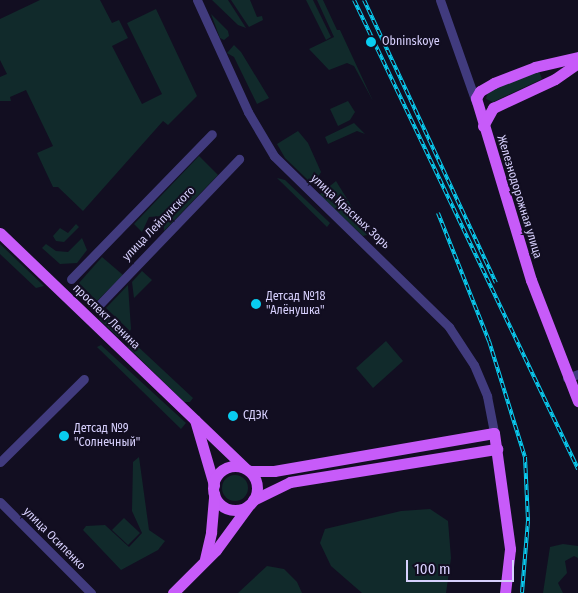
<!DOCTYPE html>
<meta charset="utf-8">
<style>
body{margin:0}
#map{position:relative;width:578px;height:593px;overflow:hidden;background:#120e21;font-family:"Fira Sans Condensed",sans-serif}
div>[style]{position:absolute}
.green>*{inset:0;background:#112a2b}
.round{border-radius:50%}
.minor>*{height:9px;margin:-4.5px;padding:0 4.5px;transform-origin:4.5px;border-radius:4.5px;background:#413b7e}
.major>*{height:11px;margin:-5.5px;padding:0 5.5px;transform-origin:5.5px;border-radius:5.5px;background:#c75bf9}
.major>.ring{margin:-5.5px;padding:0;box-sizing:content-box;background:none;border:11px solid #c75bf9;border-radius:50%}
.rail>*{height:4px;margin-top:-2px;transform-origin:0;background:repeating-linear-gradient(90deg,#120e21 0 5.5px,#09cdf1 0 11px);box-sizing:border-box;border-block:1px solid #09cdf1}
.dots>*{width:14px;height:14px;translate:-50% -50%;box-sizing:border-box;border:2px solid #120e21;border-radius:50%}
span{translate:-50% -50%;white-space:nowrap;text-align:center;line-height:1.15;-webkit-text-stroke:4px #120e21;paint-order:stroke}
.poi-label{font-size:12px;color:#d7d0fd}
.left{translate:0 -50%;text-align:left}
.street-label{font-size:12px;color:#d7d0fd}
.scale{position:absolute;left:406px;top:560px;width:108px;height:22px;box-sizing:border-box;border:2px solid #d7d0fd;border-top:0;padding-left:6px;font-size:15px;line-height:18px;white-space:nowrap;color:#d7d0fd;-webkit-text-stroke:4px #120e21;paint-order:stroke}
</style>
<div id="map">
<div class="green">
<i style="clip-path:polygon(40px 0,100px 0,112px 23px,119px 20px,128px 38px,112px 46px,142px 104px,162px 94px,127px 23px,156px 9px,197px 96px,168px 125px,163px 121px,83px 211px,58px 187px,53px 187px,37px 153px,53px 146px,26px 90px,10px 97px,11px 101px,0 101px,0 77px,7px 74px,0 60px,0 19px)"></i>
<i style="clip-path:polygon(212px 0,228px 0,246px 28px,238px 25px)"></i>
<i style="clip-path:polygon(231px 0,250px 0,257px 17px,262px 16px,263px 20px,249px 27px)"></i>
<i style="clip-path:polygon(306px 0,313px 0,331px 37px,326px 40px)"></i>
<i style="clip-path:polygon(317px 0,323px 0,337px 30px,340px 30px,373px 101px,354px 66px,347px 63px,329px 70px,309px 49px,334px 37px)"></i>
<i style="clip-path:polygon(211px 14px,228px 31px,229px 36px,224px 40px,220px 38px)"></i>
<i style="clip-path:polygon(234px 45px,241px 52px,269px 98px,257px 104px,234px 57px,227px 53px)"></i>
<i style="clip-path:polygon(539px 71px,542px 79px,493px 102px,486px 99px,488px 91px)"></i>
<i style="clip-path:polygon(348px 101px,355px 112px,350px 120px,338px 126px,330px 109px)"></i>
<i style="clip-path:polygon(354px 123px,365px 134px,357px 131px,328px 144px,325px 137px)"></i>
<i style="clip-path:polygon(298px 131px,308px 143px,321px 172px,316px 181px,309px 181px,285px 158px,277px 144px)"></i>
<i style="clip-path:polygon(199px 156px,218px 175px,164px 231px,163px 216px,149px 217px,142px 232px,134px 224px)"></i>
<i style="clip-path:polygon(277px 178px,285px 180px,330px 223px,327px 227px)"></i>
<i style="clip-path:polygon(336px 181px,368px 233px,367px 235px,363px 236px,319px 195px)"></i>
<i style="clip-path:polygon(76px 224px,79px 227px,64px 242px,56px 241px,53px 236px,60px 228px,68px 233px)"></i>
<i style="clip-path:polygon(82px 238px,87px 250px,77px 263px,60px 264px,42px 248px,46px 244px,56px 251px,68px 252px)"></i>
<i style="clip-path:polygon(0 244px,44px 286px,36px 288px,0 254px)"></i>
<i style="clip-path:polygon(102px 257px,123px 275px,97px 301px,79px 283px)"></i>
<i style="clip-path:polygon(142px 271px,152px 280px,134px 298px,132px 282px)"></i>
<i style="clip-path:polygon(128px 285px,131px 329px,130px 331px,106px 308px)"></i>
<i style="clip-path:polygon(104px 313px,126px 335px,122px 338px,117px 336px,99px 319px)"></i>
<i style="clip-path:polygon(386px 341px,403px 361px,373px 388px,356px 368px)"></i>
<i style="clip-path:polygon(133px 342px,193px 398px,190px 402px,184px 402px,128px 347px)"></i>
<i style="clip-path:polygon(101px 345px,186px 423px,181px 429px,97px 347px)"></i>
<i style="clip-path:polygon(139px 457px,149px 530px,165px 541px,158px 550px,121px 570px,83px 530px,86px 526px,105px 525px,129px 547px,142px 533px,132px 511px,133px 462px)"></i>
<i class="round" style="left:222px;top:475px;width:26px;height:26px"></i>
<i style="clip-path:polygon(430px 509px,448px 521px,451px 558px,446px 593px,362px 593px,331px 566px,320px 543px,325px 529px,401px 511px)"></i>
<i style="clip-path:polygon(124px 518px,140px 533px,128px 545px,112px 530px)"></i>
<i style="clip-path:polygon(563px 544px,578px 546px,578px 558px,574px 556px,565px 561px,567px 573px,558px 583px,563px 593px,543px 593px,550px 547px)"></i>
<i style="clip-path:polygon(267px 566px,284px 569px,297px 582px,302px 593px,238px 593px)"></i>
</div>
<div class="minor">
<i style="left:197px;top:0;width:123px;rotate:65.5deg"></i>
<i style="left:248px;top:112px;width:51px;rotate:59.4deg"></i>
<i style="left:274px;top:156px;width:245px;rotate:44.3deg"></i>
<i style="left:449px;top:327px;width:45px;rotate:56.7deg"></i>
<i style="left:474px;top:365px;width:34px;rotate:67deg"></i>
<i style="left:487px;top:396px;width:38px;rotate:79deg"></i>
<i style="left:440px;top:0;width:108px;rotate:70.6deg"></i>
<i style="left:71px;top:279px;width:202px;rotate:-45.8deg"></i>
<i style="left:98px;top:306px;width:204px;rotate:-46.2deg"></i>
<i style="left:567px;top:378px;width:12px;rotate:-20deg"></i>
<i style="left:0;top:462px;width:118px;rotate:-44.7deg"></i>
<i style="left:0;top:502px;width:129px;rotate:45deg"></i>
</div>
<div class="major">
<i style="left:578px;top:57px;width:44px;rotate:166.9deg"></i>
<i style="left:535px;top:67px;width:44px;rotate:158.7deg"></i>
<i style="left:494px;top:83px;width:16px;rotate:150deg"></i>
<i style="left:480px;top:91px;width:8px;rotate:120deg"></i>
<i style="left:476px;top:98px;width:190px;rotate:73.2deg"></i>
<i style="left:531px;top:280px;width:130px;rotate:68.8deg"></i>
<i style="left:483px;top:126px;width:21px;rotate:-61deg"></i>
<i style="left:493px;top:108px;width:68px;rotate:-25.1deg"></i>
<i style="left:555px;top:79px;width:28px;rotate:-35deg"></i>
<i style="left:0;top:233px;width:339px;rotate:43.8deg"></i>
<i style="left:195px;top:420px;width:68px;rotate:73.7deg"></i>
<i class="ring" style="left:213px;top:466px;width:33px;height:33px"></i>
<i style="left:250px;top:471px;width:24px"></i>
<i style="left:274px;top:471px;width:223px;rotate:-9.8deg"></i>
<i style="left:494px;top:433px;width:117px;rotate:82.1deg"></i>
<i style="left:510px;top:549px;width:44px;rotate:96.5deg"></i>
<i style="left:253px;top:500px;width:41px;rotate:-25.9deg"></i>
<i style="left:290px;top:482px;width:210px;rotate:-9.1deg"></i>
<i style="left:205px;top:559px;width:28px;rotate:-77deg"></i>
<i style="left:211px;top:532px;width:38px;rotate:-85deg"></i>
<i style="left:173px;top:593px;width:61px;rotate:-45deg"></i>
<i style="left:216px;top:550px;width:56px;rotate:-53.7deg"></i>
</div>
<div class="rail">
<i style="left:354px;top:0;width:520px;rotate:64.47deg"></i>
<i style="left:364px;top:0;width:312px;rotate:65deg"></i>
<i style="left:438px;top:213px;width:138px;rotate:68.3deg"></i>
<i style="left:489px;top:341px;width:121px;rotate:72.8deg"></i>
<i style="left:525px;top:457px;width:64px;rotate:87.3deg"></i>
<i style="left:528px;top:521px;width:72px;rotate:94.8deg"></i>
</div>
<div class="dots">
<i style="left:371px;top:42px;background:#09cdf1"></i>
<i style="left:256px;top:304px;background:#09cdf1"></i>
<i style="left:233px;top:416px;background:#09cdf1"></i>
<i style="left:64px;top:436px;background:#09cdf1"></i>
</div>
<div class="poi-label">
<span class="left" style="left:382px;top:42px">Obninskoye</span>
<span class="left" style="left:266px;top:304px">Детсад №18<br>"Алёнушка"</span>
<span class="left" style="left:243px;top:416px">СДЭК</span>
<span class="left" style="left:74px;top:436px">Детсад №9<br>"Солнечный"</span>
</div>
<div class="street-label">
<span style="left:519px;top:197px;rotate:73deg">Железнодорожная улица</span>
<span style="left:350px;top:212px;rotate:43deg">улица Красных Зорь</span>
<span style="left:159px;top:224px;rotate:-46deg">улица Лейпунского</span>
<span style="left:106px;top:317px;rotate:44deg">проспект Ленина</span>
<span style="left:54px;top:539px;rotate:45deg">улица Осипенко</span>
</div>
<div class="scale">100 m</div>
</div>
